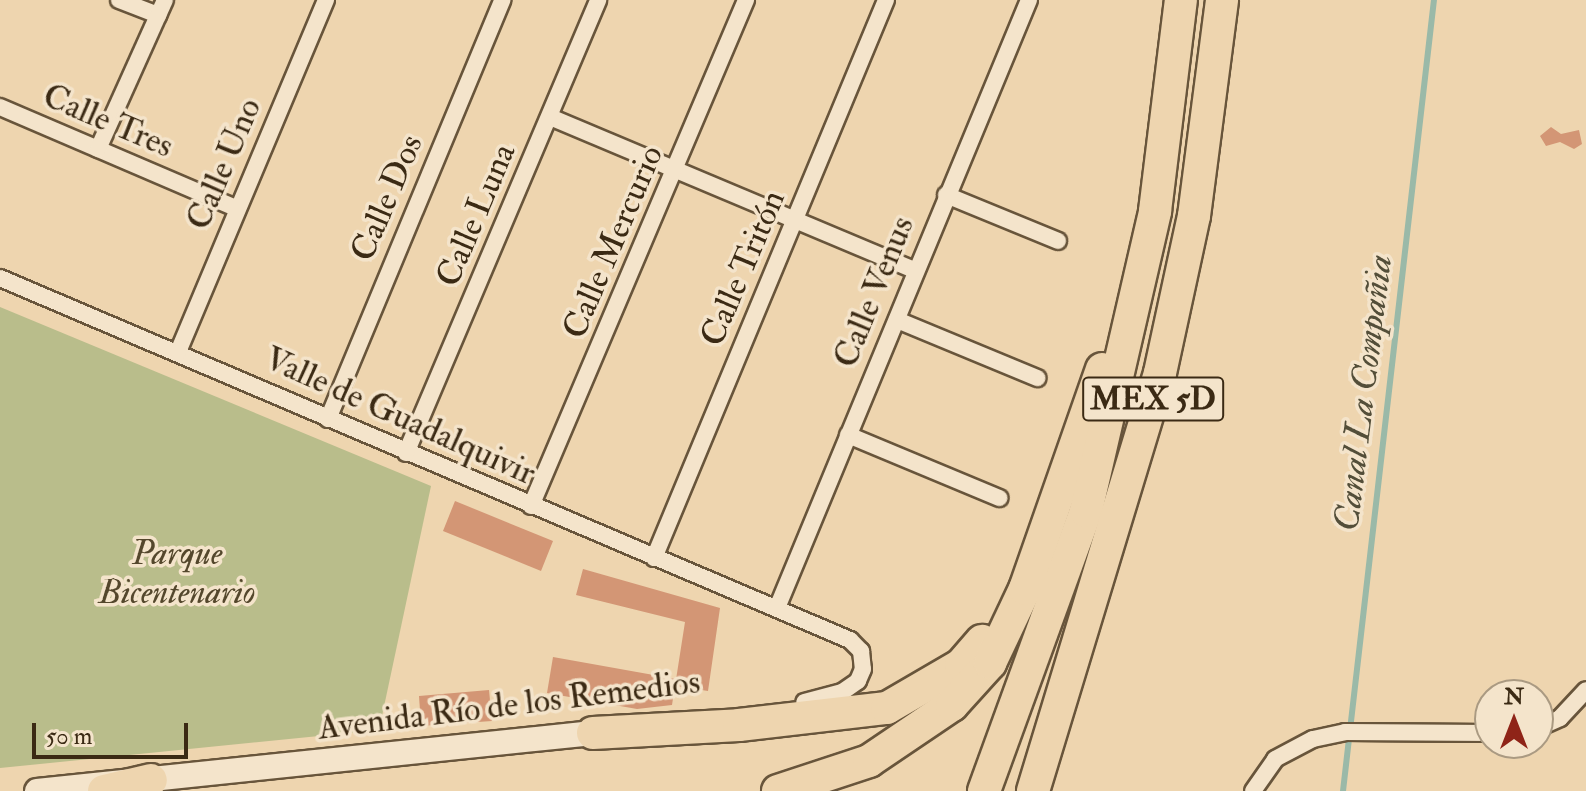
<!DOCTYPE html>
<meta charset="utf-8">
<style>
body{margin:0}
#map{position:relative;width:1586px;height:791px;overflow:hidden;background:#eed5af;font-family:"IM FELL Double Pica",serif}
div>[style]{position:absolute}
.green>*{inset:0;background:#b9bd8b}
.stream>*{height:6px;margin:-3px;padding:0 3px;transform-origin:3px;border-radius:3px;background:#9ab9a8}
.building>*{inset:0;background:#d39675}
.roads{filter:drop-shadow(2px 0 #68553b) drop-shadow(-2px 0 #68553b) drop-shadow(0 2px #68553b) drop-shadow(0 -2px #68553b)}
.street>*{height:16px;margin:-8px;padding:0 8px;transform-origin:8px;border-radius:8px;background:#f4e4cb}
.secondary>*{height:24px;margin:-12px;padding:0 12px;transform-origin:12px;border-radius:12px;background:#f4e4cb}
.highway>*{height:32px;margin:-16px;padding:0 16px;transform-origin:16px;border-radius:16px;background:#eed5af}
span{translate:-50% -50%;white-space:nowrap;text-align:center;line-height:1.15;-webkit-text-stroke:7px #f4e4cb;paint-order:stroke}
.shield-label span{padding:2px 6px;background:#f4e4cb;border:2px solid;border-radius:6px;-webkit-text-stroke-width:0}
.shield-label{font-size:32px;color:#3b2a14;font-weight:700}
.street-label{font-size:34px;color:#3b2a14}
.park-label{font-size:34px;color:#54472c;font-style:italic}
.water-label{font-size:36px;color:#534e39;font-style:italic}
.north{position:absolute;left:1474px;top:679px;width:80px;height:80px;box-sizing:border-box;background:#f4e4cb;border:2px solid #aa9a82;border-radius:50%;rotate:0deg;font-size:22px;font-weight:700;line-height:32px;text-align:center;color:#3b2a14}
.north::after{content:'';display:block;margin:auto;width:28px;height:36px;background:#8f2418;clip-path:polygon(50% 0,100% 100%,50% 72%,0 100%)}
.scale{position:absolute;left:32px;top:723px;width:156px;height:36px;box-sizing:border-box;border:4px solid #3b2a14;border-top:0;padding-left:10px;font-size:24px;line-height:28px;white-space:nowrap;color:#3b2a14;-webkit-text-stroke:6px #f4e4cb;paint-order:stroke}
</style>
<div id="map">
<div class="green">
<i style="clip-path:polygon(0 307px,431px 486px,379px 730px,0 768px)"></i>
</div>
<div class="stream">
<i style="left:1343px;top:791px;width:796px;rotate:-83.44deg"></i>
</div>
<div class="building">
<i style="clip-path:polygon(1551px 127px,1561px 134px,1579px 130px,1582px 144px,1574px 149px,1560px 142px,1546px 146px,1540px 136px)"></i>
<i style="clip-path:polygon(455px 501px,553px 541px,541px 571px,443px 531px)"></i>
<i style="clip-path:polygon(583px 569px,720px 608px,708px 691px,675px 686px,685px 622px,576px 595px)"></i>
<i style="clip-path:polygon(553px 657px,676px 679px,672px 705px,637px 709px,547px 693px)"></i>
<i style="clip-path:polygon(489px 690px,492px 721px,421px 726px,419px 696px)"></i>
</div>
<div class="roads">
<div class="street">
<i style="left:119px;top:0;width:42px;rotate:21deg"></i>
<i style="left:0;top:107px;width:257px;rotate:23.2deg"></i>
<i style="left:550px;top:117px;width:397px;rotate:22.8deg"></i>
<i style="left:98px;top:149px;width:163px;rotate:-65.8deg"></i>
<i style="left:946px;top:195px;width:121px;rotate:22.3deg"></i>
<i style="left:0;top:278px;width:924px;rotate:23.07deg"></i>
<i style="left:850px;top:640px;width:16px;rotate:45deg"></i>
<i style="left:861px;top:651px;width:18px;rotate:84deg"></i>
<i style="left:863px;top:669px;width:13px;rotate:113deg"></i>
<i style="left:858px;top:681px;width:19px;rotate:145deg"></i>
<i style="left:842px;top:692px;width:39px;rotate:165deg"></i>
<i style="left:897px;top:320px;width:152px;rotate:22.5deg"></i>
<i style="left:178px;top:352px;width:382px;rotate:-67.2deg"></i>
<i style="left:328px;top:419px;width:454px;rotate:-67.4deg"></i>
<i style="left:848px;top:435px;width:164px;rotate:22.6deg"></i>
<i style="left:406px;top:453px;width:492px;rotate:-67deg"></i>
<i style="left:531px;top:506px;width:550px;rotate:-66.98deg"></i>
<i style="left:654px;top:558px;width:604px;rotate:-67.42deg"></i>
<i style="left:777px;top:608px;width:658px;rotate:-67.49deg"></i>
<i style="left:1538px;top:728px;width:24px;rotate:-24deg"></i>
<i style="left:1560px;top:718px;width:38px;rotate:-47deg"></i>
<i style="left:1253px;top:791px;width:39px;rotate:-55deg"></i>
<i style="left:1275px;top:759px;width:43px;rotate:-27.8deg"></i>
<i style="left:1313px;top:739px;width:33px;rotate:-12deg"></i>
<i style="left:1345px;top:732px;width:145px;rotate:0.4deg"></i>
</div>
<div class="secondary">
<i style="left:37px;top:791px;width:559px;rotate:-5.96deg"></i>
</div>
<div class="highway">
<i style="left:593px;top:733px;width:146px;rotate:-3.1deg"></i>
<i style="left:739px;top:725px;width:149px;rotate:-6.6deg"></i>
<i style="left:887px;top:708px;width:86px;rotate:-30.2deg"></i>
<i style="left:961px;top:665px;width:32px;rotate:-49deg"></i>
<i style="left:104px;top:791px;width:48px;rotate:-13.2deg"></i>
<i style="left:778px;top:791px;width:96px;rotate:-18.2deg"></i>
<i style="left:869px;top:761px;width:100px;rotate:-34deg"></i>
<i style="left:952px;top:705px;width:57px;rotate:-47.9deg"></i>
<i style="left:990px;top:663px;width:82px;rotate:-64.7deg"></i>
<i style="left:1025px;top:589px;width:233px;rotate:-70.7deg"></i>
<i style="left:984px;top:791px;width:298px;rotate:-70deg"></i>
<i style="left:1086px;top:511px;width:308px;rotate:-77deg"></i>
<i style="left:1155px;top:211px;width:213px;rotate:-83deg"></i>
<i style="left:1033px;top:791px;width:437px;rotate:-73.1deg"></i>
<i style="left:1160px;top:373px;width:161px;rotate:-77.8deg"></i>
<i style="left:1194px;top:216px;width:218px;rotate:-82.6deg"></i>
</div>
</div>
<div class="shield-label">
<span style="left:1153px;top:399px">MEX 5D</span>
</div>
<div class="street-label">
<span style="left:108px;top:121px;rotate:23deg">Calle Tres</span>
<span style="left:224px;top:164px;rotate:-67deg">Calle Uno</span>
<span style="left:387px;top:198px;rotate:-67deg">Calle Dos</span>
<span style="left:476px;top:215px;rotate:-67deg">Calle Luna</span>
<span style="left:613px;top:242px;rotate:-67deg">Calle Mercurio</span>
<span style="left:743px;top:268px;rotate:-67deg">Calle Tritón</span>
<span style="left:874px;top:292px;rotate:-68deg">Calle Venus</span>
<span style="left:400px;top:416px;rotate:24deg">Valle de Guadalquivir</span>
<span style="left:509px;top:705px;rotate:-7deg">Avenida Río de los Remedios</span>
</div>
<div class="park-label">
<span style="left:177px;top:573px">Parque<br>Bicentenario</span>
</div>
<div class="water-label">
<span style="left:1363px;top:393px;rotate:-83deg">Canal La Compañia</span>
</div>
<div class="north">N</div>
<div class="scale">50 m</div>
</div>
